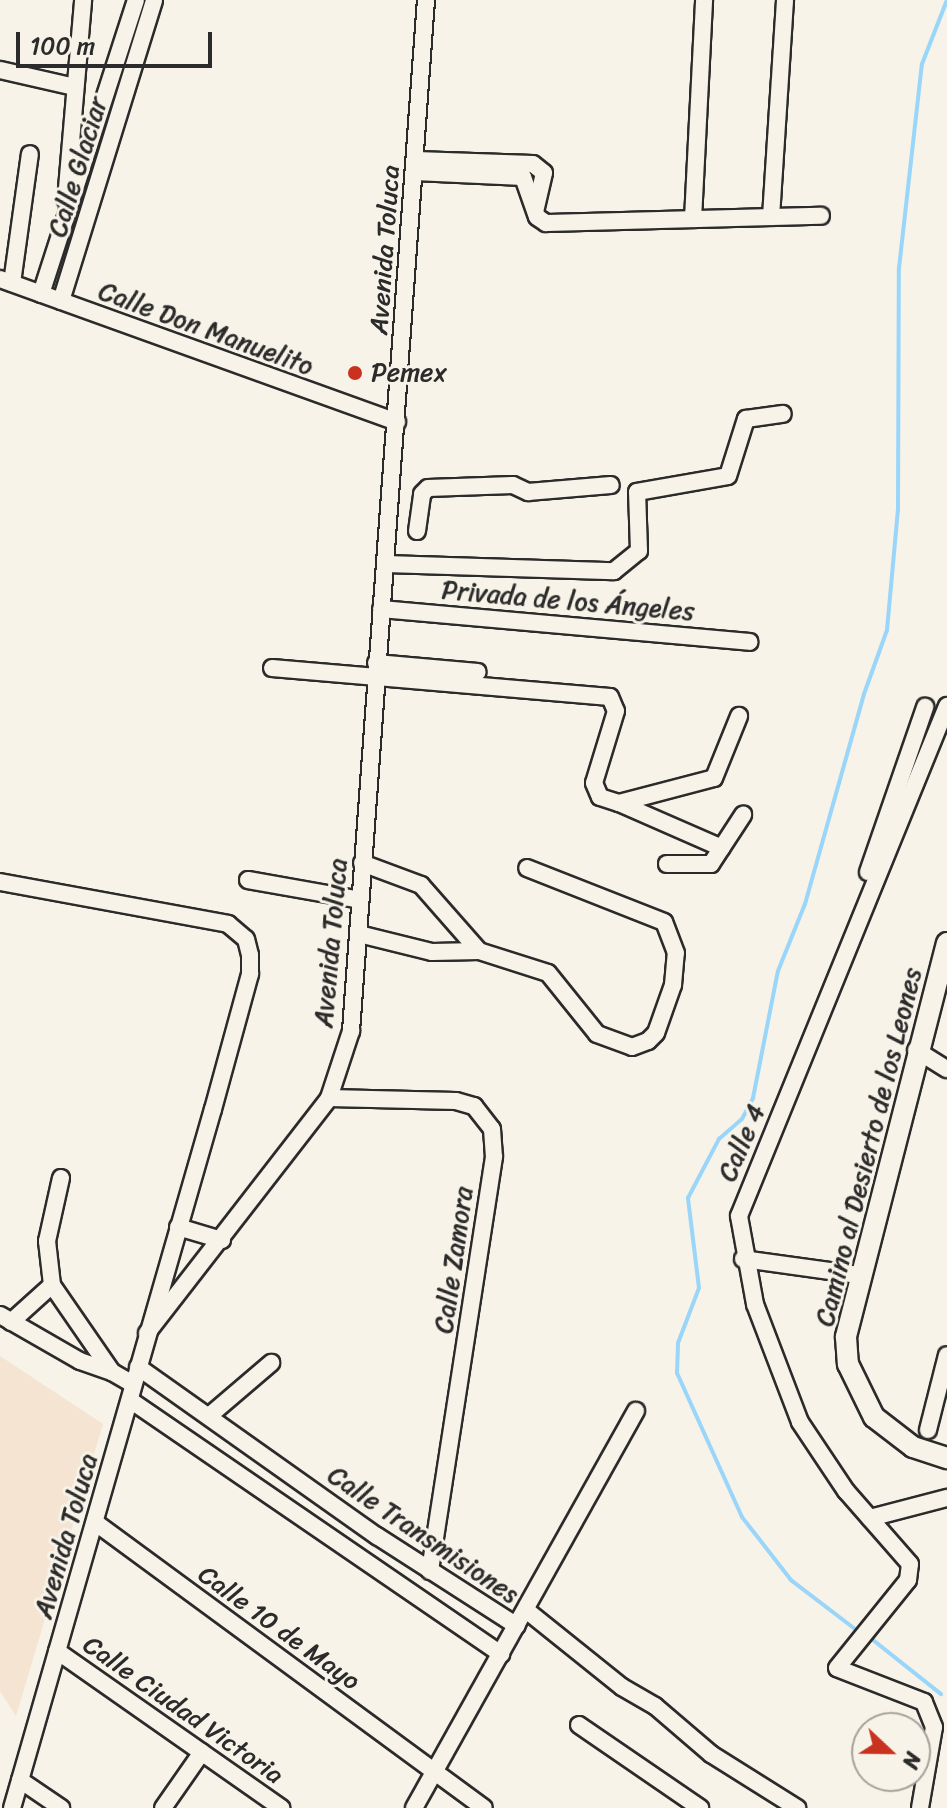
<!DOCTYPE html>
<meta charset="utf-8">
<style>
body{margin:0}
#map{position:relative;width:947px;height:1808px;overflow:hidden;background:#f7f3e8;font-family:Sriracha,sans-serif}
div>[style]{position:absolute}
.built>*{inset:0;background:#f4e4d1}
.stream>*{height:4px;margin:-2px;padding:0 2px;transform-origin:2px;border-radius:2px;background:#9ad5fa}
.roads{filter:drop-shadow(2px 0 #2b2b2b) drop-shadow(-2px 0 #2b2b2b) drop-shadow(0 2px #2b2b2b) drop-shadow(0 -2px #2b2b2b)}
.minor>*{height:16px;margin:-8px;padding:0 8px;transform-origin:8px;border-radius:8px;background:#f7f3e8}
.major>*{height:20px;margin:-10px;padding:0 10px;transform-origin:10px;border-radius:10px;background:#f7f3e8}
.dots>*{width:22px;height:22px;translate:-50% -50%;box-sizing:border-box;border:4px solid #f7f3e8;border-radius:50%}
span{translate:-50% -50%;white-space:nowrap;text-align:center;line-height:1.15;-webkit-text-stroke:6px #f7f3e8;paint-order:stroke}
.street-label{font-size:26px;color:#2b2b2b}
.poi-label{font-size:26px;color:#2b2b2b}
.left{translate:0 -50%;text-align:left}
.north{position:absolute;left:851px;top:1712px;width:80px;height:80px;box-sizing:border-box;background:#f7f3e8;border:2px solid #a5a39c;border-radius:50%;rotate:112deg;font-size:22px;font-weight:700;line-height:32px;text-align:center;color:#2b2b2b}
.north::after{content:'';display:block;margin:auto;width:28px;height:36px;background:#c8321e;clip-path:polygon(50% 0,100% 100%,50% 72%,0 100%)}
.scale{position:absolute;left:16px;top:32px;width:196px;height:36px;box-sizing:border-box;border:4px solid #2b2b2b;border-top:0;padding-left:10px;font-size:24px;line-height:28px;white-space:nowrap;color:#2b2b2b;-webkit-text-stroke:6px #f7f3e8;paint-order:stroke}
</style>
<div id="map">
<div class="built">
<i style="clip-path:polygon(0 1356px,103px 1424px,16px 1716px,0 1691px)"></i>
</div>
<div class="stream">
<i style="left:855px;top:1629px;width:81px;rotate:-142.6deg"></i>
<i style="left:791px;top:1580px;width:80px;rotate:-127.9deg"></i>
<i style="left:742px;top:1517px;width:158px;rotate:-114.3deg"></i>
<i style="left:677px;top:1373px;width:30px;rotate:-88deg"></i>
<i style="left:678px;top:1343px;width:59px;rotate:-69.1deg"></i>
<i style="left:699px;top:1288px;width:91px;rotate:-97deg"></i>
<i style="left:688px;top:1198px;width:67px;rotate:-62.3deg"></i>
<i style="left:719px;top:1139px;width:30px;rotate:-41deg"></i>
<i style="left:742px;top:1119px;width:24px;rotate:-62deg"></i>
<i style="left:753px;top:1098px;width:129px;rotate:-78.9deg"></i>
<i style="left:778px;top:971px;width:72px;rotate:-68.1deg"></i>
<i style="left:805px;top:904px;width:218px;rotate:-74.3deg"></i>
<i style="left:864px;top:694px;width:68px;rotate:-70.2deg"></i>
<i style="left:887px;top:630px;width:122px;rotate:-84.8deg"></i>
<i style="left:898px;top:508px;width:240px;rotate:-89.8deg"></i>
<i style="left:899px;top:268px;width:205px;rotate:-83.6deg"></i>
<i style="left:922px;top:64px;width:69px;rotate:-68.7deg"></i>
<i style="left:873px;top:1640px;width:87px;rotate:38.5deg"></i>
</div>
<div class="roads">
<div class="minor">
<i style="left:0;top:70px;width:77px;rotate:12.8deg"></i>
<i style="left:416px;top:160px;width:117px;rotate:2deg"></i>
<i style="left:533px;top:164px;width:14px;rotate:39deg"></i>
<i style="left:544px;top:173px;width:37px;rotate:103deg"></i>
<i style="left:415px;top:172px;width:108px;rotate:2.7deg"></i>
<i style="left:523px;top:177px;width:42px;rotate:70.7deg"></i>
<i style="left:537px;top:217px;width:11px;rotate:34deg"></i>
<i style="left:546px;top:223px;width:275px;rotate:-1.5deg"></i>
<i style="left:66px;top:200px;width:201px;rotate:-85.1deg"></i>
<i style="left:771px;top:217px;width:217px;rotate:-86.3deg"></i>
<i style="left:693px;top:219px;width:219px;rotate:-87.1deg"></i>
<i style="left:0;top:279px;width:422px;rotate:19.8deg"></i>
<i style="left:12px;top:283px;width:130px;rotate:-82.1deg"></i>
<i style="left:41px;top:294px;width:309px;rotate:-72.1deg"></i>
<i style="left:61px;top:301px;width:315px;rotate:-72.8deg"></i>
<i style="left:417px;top:531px;width:37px;rotate:-82deg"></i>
<i style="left:422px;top:494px;width:8px;rotate:-45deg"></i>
<i style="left:428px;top:488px;width:85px;rotate:-2deg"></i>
<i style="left:513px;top:485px;width:17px;rotate:25deg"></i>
<i style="left:528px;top:492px;width:83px;rotate:-4.8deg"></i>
<i style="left:386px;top:564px;width:228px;rotate:1.8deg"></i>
<i style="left:614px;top:571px;width:32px;rotate:-39deg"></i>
<i style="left:639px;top:551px;width:59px;rotate:-91.9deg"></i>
<i style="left:637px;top:492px;width:92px;rotate:-10deg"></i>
<i style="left:728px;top:476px;width:60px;rotate:-72.5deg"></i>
<i style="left:746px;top:419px;width:37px;rotate:-8deg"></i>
<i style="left:381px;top:609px;width:370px;rotate:5.1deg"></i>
<i style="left:376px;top:663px;width:102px;rotate:5deg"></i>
<i style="left:272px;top:668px;width:339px;rotate:4.9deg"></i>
<i style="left:610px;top:697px;width:15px;rotate:67deg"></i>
<i style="left:616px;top:711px;width:75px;rotate:107deg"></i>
<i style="left:594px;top:783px;width:15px;rotate:67deg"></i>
<i style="left:600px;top:797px;width:20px;rotate:18deg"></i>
<i style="left:619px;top:803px;width:98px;rotate:-14.7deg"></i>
<i style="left:714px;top:778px;width:67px;rotate:-68deg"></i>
<i style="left:619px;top:803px;width:112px;rotate:23.6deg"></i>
<i style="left:362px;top:863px;width:63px;rotate:20.4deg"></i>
<i style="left:421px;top:885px;width:88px;rotate:48.7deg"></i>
<i style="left:667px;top:864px;width:44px"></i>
<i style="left:711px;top:864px;width:59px;rotate:-56.9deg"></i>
<i style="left:868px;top:872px;width:175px;rotate:-70.9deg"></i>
<i style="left:248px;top:880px;width:114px;rotate:10.1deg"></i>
<i style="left:0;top:882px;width:232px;rotate:10.4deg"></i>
<i style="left:228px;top:924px;width:23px;rotate:40deg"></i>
<i style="left:246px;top:939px;width:16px;rotate:76deg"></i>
<i style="left:250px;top:955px;width:19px;rotate:90deg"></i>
<i style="left:250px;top:974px;width:140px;rotate:105.3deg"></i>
<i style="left:213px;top:1109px;width:727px;rotate:106.04deg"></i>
<i style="left:359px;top:934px;width:75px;rotate:13.9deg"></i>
<i style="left:432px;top:952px;width:47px;rotate:-1.2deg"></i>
<i style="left:479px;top:951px;width:72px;rotate:17.7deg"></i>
<i style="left:548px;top:973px;width:78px;rotate:51.2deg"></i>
<i style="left:597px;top:1034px;width:37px;rotate:20deg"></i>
<i style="left:632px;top:1047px;width:17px;rotate:-21deg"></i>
<i style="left:648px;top:1041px;width:11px;rotate:-45deg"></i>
<i style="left:656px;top:1033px;width:51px;rotate:-70.5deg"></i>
<i style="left:673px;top:985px;width:32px;rotate:-85deg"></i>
<i style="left:676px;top:953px;width:33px;rotate:-111deg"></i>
<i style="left:664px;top:922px;width:147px;rotate:-158.5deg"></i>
<i style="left:916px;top:1050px;width:36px;rotate:32deg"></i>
<i style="left:329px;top:1098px;width:127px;rotate:1.4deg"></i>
<i style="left:456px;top:1101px;width:19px;rotate:16deg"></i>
<i style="left:474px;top:1106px;width:29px;rotate:52deg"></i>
<i style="left:492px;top:1129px;width:28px;rotate:86deg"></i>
<i style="left:494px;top:1157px;width:419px;rotate:98.8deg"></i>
<i style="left:61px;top:1178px;width:65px;rotate:102.5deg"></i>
<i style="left:47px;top:1241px;width:44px;rotate:83.5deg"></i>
<i style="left:52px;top:1285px;width:106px;rotate:55.4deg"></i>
<i style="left:112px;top:1372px;width:24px;rotate:30deg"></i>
<i style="left:178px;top:1227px;width:46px;rotate:16.5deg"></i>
<i style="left:743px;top:1259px;width:116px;rotate:7.9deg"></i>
<i style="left:0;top:1315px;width:92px;rotate:29.9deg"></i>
<i style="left:80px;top:1361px;width:34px;rotate:19deg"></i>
<i style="left:11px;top:1322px;width:55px;rotate:-42.1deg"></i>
<i style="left:147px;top:1333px;width:297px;rotate:-52.2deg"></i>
<i style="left:329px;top:1098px;width:71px;rotate:-71.8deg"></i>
<i style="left:351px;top:1031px;width:1034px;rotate:-85.84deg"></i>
<i style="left:138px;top:1367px;width:293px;rotate:35.3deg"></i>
<i style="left:377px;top:1536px;width:166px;rotate:32.7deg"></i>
<i style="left:130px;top:1400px;width:450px;rotate:34.4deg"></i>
<i style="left:209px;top:1416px;width:82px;rotate:-40.5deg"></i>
<i style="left:928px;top:1430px;width:77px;rotate:-75.8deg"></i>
<i style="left:870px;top:1518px;width:80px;rotate:-14.6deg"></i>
<i style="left:96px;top:1523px;width:481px;rotate:36.3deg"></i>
<i style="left:526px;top:1610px;width:123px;rotate:38.7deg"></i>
<i style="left:622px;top:1687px;width:38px;rotate:30deg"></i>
<i style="left:655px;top:1706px;width:74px;rotate:40.6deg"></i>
<i style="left:711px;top:1754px;width:102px;rotate:32.1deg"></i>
<i style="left:57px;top:1651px;width:274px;rotate:35deg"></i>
<i style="left:579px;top:1725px;width:147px;rotate:34.4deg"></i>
<i style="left:20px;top:1780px;width:50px;rotate:34.3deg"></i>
<i style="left:163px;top:1808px;width:68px;rotate:-55.1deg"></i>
<i style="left:414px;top:1808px;width:455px;rotate:-60.8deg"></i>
<i style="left:920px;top:1808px;width:82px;rotate:-80.2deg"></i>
<i style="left:934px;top:1727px;width:27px;rotate:-112deg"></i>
<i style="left:924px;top:1702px;width:93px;rotate:-158.7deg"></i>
<i style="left:837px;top:1668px;width:113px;rotate:-51.1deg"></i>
<i style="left:908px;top:1580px;width:16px;rotate:-83deg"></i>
<i style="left:910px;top:1564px;width:97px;rotate:-131.2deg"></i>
<i style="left:846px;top:1491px;width:83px;rotate:-123.7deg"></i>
<i style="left:800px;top:1422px;width:126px;rotate:-110.9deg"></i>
<i style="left:755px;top:1304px;width:89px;rotate:-100.3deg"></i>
<i style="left:739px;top:1216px;width:551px;rotate:-67.81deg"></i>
</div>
<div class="major">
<i style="left:947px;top:943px;width:407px;rotate:104.4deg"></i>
<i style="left:846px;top:1337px;width:27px;rotate:86deg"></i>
<i style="left:848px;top:1364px;width:59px;rotate:63.9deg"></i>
<i style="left:874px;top:1417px;width:49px;rotate:37.6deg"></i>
<i style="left:913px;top:1447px;width:36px;rotate:18deg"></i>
</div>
</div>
<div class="dots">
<i style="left:355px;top:373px;background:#c8321e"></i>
</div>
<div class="street-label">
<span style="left:78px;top:167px;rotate:-73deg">Calle Glaciar</span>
<span style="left:385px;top:250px;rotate:-86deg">Avenida Toluca</span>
<span style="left:206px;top:329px;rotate:20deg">Calle Don Manuelito</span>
<span style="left:568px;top:601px;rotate:5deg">Privada de los Ángeles</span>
<span style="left:331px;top:943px;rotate:-85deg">Avenida Toluca</span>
<span style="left:742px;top:1143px;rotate:-67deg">Calle 4</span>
<span style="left:869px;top:1147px;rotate:-76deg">Camino al Desierto de los Leones</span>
<span style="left:454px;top:1260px;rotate:-82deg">Calle Zamora</span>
<span style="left:423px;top:1535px;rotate:34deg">Calle Transmisiones</span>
<span style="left:66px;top:1536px;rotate:-74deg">Avenida Toluca</span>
<span style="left:279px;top:1628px;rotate:36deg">Calle 10 de Mayo</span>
<span style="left:183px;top:1710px;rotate:35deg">Calle Ciudad Victoria</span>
</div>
<div class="poi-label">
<span class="left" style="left:371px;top:373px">Pemex</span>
</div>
<div class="north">N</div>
<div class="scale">100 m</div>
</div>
